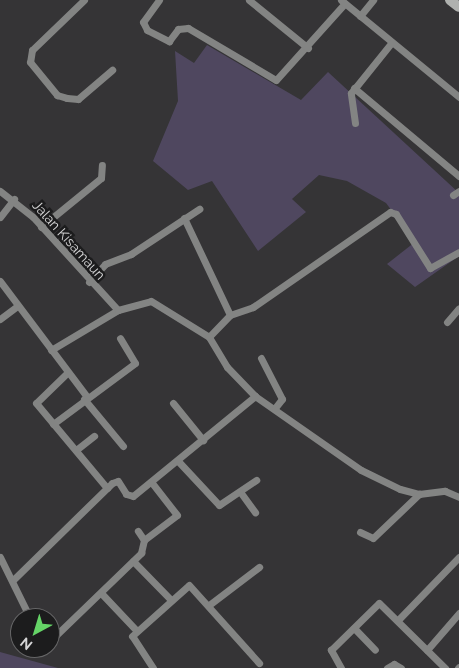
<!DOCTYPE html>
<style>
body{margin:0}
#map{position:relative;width:459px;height:668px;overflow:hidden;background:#353436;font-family:Raleway,sans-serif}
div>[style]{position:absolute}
.green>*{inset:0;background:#4f475f}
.street>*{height:7px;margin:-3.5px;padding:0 3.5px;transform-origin:3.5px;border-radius:3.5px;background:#838483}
.secondary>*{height:10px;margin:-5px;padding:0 5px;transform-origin:5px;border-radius:5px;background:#afb1af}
span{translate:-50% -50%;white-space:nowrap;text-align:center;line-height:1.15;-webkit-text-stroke:5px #1c1c1d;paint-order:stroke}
.street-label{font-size:14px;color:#d5d5d6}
.north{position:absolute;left:10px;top:608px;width:50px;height:50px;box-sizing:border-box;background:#1c1c1d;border:1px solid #666667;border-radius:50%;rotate:219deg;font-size:14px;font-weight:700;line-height:20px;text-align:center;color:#d5d5d6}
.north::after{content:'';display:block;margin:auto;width:18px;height:22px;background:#65d467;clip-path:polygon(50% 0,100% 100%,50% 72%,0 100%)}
</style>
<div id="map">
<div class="green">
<i style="clip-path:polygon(207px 45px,301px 100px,328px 72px,459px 193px,459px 256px,415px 287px,387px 264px,415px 242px,386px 203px,347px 181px,319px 175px,292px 199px,306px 212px,258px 251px,212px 181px,188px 190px,153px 161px,178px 101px,175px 51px,194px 63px)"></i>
<i style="clip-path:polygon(0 652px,58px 668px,0 668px)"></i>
</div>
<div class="street">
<i style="left:84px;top:0;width:72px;rotate:136.1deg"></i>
<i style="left:32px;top:50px;width:12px;rotate:99deg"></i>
<i style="left:30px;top:62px;width:43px;rotate:50.7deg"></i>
<i style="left:57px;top:95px;width:10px;rotate:17deg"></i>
<i style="left:67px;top:98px;width:11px;rotate:5deg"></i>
<i style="left:78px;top:99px;width:45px;rotate:-40.5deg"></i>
<i style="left:159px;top:0;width:27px;rotate:126deg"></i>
<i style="left:143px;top:22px;width:9px;rotate:63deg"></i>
<i style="left:147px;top:30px;width:25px;rotate:27deg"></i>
<i style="left:169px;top:41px;width:15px;rotate:-53deg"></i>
<i style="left:178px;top:29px;width:10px;rotate:-6deg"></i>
<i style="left:188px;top:28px;width:102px;rotate:30.6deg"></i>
<i style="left:276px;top:80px;width:103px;rotate:-48.1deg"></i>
<i style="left:249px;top:0;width:76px;rotate:39.1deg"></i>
<i style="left:341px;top:0;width:153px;rotate:39.4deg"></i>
<i style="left:360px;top:16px;width:21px;rotate:-51deg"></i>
<i style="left:354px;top:88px;width:137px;rotate:40deg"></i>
<i style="left:355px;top:123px;width:30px;rotate:-98deg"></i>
<i style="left:351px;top:93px;width:65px;rotate:-51.2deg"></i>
<i style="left:0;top:191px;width:42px;rotate:38.2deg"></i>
<i style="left:33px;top:217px;width:126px;rotate:47.6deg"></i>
<i style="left:453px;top:195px;width:7px;rotate:-34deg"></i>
<i style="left:0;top:217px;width:23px;rotate:-52deg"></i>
<i style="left:184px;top:218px;width:107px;rotate:64.6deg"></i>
<i style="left:230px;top:315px;width:30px;rotate:134deg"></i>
<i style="left:41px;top:227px;width:77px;rotate:-39.2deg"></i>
<i style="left:101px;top:178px;width:13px;rotate:-86deg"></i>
<i style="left:0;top:281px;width:145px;rotate:53.1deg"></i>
<i style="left:89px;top:282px;width:24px;rotate:-48deg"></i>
<i style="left:105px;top:264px;width:28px;rotate:-21deg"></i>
<i style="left:131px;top:254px;width:82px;rotate:-33.5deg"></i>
<i style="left:230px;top:315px;width:24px;rotate:-19deg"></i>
<i style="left:253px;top:307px;width:167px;rotate:-34.7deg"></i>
<i style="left:390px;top:212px;width:6px;rotate:18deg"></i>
<i style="left:396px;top:214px;width:64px;rotate:57.8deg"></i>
<i style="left:430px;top:268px;width:33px;rotate:-29deg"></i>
<i style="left:0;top:319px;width:20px;rotate:-37deg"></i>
<i style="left:447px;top:322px;width:18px;rotate:-49deg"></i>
<i style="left:51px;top:350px;width:78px;rotate:-30.8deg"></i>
<i style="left:118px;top:310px;width:34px;rotate:-15deg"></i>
<i style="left:151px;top:301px;width:68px;rotate:31.8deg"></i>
<i style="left:209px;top:337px;width:35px;rotate:59deg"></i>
<i style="left:227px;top:367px;width:40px;rotate:46deg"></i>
<i style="left:255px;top:396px;width:129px;rotate:34.9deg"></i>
<i style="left:361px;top:470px;width:43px;rotate:26deg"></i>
<i style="left:400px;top:489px;width:20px;rotate:15deg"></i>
<i style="left:419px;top:494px;width:26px;rotate:-7deg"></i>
<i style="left:445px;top:491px;width:15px;rotate:23deg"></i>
<i style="left:261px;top:358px;width:46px;rotate:62.9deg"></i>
<i style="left:282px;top:399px;width:11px;rotate:128deg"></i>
<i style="left:67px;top:373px;width:43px;rotate:135.9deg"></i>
<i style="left:36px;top:403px;width:111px;rotate:50.1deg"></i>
<i style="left:84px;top:399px;width:61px;rotate:50.3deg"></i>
<i style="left:173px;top:403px;width:48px;rotate:51deg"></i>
<i style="left:53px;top:424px;width:102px;rotate:-36.6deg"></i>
<i style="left:135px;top:363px;width:29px;rotate:-121deg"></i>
<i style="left:76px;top:450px;width:23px;rotate:-38deg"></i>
<i style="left:178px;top:461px;width:60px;rotate:47deg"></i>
<i style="left:219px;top:505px;width:45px;rotate:-34deg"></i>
<i style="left:241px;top:493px;width:24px;rotate:54deg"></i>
<i style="left:360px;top:532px;width:14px;rotate:25deg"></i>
<i style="left:373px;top:538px;width:64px;rotate:-43.7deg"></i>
<i style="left:144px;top:540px;width:41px;rotate:-37.1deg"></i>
<i style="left:177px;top:515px;width:41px;rotate:-128deg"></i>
<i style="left:0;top:557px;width:68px;rotate:63.8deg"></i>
<i style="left:133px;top:561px;width:54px;rotate:45.7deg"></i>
<i style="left:14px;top:579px;width:137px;rotate:-44.4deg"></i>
<i style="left:112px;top:483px;width:6px;rotate:-18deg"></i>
<i style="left:118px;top:481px;width:15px;rotate:58deg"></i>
<i style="left:126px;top:494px;width:7px;rotate:16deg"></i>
<i style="left:133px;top:496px;width:158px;rotate:-39.3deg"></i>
<i style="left:102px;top:594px;width:50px;rotate:46.6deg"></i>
<i style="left:209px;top:605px;width:63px;rotate:-37.2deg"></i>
<i style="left:398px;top:620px;width:88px;rotate:-45.9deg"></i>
<i style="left:354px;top:628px;width:30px;rotate:46deg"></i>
<i style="left:50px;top:641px;width:127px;rotate:-44deg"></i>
<i style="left:141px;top:553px;width:13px;rotate:-77deg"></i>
<i style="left:144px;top:540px;width:11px;rotate:-124deg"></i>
<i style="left:427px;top:650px;width:49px;rotate:-49.1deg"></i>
<i style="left:153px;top:668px;width:38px;rotate:-123deg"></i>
<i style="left:132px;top:636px;width:76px;rotate:-41.8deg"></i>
<i style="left:189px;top:585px;width:105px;rotate:48.1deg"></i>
<i style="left:341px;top:668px;width:21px;rotate:-119deg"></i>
<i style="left:331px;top:650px;width:67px;rotate:-44.4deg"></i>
<i style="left:379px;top:603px;width:93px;rotate:44.6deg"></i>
<i style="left:387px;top:668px;width:8px;rotate:-30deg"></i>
<i style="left:394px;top:664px;width:8px;rotate:30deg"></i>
<i style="left:458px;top:668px;width:1px;rotate:-45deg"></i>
</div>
<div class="secondary">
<i style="left:450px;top:0;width:11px;rotate:38deg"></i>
</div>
<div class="street-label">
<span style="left:69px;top:240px;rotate:48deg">Jalan Kisamaun</span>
</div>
<div class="north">N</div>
</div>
